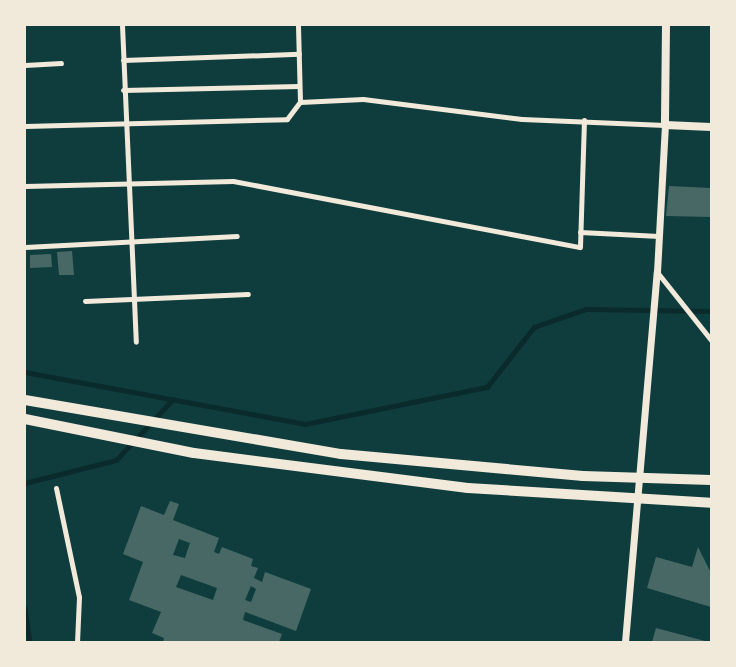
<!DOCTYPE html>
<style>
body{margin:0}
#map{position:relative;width:736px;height:667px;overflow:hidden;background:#0f3d3e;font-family:Figtree,sans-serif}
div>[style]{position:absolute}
.stream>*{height:4.5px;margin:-2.25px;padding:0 2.25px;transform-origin:2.25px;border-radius:2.25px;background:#0a2a2b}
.building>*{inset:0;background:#486865}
.minor>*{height:5px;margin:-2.5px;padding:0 2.5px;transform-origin:2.5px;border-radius:2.5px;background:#f1e9da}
.tertiary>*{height:7px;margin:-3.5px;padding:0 3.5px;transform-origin:3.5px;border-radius:3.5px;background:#f1e9da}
.secondary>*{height:8px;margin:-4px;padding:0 4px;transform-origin:4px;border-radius:4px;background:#f1e9da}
.trunk>*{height:10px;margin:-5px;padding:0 5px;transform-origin:5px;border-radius:5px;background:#f1e9da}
span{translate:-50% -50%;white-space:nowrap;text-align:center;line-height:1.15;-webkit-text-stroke:5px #f1e9da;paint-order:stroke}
.frame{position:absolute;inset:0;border:26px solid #f1e9da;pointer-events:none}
</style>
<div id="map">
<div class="stream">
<i style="left:25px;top:372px;width:285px;rotate:10.5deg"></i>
<i style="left:305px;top:424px;width:186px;rotate:-11.5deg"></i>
<i style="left:487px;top:387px;width:76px;rotate:-51.9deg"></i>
<i style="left:534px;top:327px;width:55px;rotate:-19.1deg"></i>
<i style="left:586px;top:309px;width:125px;rotate:0.9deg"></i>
<i style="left:25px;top:483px;width:94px;rotate:-14.2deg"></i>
<i style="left:116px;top:460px;width:83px;rotate:-46.9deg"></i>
<i style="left:25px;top:608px;width:34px;rotate:82deg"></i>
</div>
<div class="building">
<i style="clip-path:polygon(669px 186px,711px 188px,711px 217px,666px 216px)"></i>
<i style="clip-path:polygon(72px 251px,74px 275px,59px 275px,57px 252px)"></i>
<i style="clip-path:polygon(51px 254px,52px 267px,30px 268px,30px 255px)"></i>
<i style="clip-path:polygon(evenodd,170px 501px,179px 504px,173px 520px,219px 538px,214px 552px,219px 554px,222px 547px,253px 559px,251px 566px,258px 568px,254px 578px,262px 582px,265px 572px,311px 589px,296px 631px,245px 612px,243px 620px,282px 634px,279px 642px,163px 642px,164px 638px,152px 633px,161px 612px,129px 600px,143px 562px,123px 554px,141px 506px,164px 515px,170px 501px,179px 539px,190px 543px,185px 558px,173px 555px,179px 539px,170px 501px,181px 575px,217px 588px,213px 600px,176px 587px,181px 575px,170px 501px,251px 586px,256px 589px,251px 602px,245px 600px,251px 586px)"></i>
<i style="clip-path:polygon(698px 547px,711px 573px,711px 607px,647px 588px,656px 557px,692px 567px)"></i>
<i style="clip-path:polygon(656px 628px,705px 641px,705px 642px,652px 642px)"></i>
</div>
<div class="minor">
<i style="left:122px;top:25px;width:317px;rotate:87.5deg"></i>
<i style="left:123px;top:60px;width:176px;rotate:-2deg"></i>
<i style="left:25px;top:65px;width:36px;rotate:-3deg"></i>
<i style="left:123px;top:90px;width:176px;rotate:-1.3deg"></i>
<i style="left:300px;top:102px;width:63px;rotate:-2.7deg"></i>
<i style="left:363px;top:99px;width:160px;rotate:7.2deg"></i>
<i style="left:522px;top:119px;width:143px;rotate:2.4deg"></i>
<i style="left:25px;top:126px;width:262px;rotate:-1.5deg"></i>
<i style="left:287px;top:119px;width:21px;rotate:-53deg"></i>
<i style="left:300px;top:102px;width:77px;rotate:-91.5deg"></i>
<i style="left:25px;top:186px;width:208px;rotate:-1.4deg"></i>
<i style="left:233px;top:181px;width:353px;rotate:10.8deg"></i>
<i style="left:580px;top:247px;width:127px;rotate:-88.2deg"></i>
<i style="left:580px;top:232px;width:79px;rotate:2.9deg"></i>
<i style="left:25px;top:247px;width:212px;rotate:-3deg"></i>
<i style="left:657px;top:272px;width:87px;rotate:51.5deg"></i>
<i style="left:85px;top:301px;width:163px;rotate:-2.5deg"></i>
<i style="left:56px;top:488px;width:111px;rotate:78.1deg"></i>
<i style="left:79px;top:597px;width:45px;rotate:92.5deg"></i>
</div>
<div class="tertiary">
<i style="left:625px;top:642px;width:371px;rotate:-85.1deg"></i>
<i style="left:657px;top:272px;width:147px;rotate:-86.9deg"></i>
</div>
<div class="secondary">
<i style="left:666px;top:25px;width:100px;rotate:90.6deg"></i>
<i style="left:665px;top:125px;width:46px;rotate:2.5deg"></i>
</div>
<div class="trunk">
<i style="left:25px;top:400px;width:321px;rotate:9.7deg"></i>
<i style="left:341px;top:454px;width:243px;rotate:5.2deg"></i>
<i style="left:583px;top:476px;width:128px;rotate:1.8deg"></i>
<i style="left:25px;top:419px;width:172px;rotate:11.4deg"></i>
<i style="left:194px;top:453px;width:276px;rotate:7.3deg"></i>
<i style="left:468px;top:488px;width:243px;rotate:3.5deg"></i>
</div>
<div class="frame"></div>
</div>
